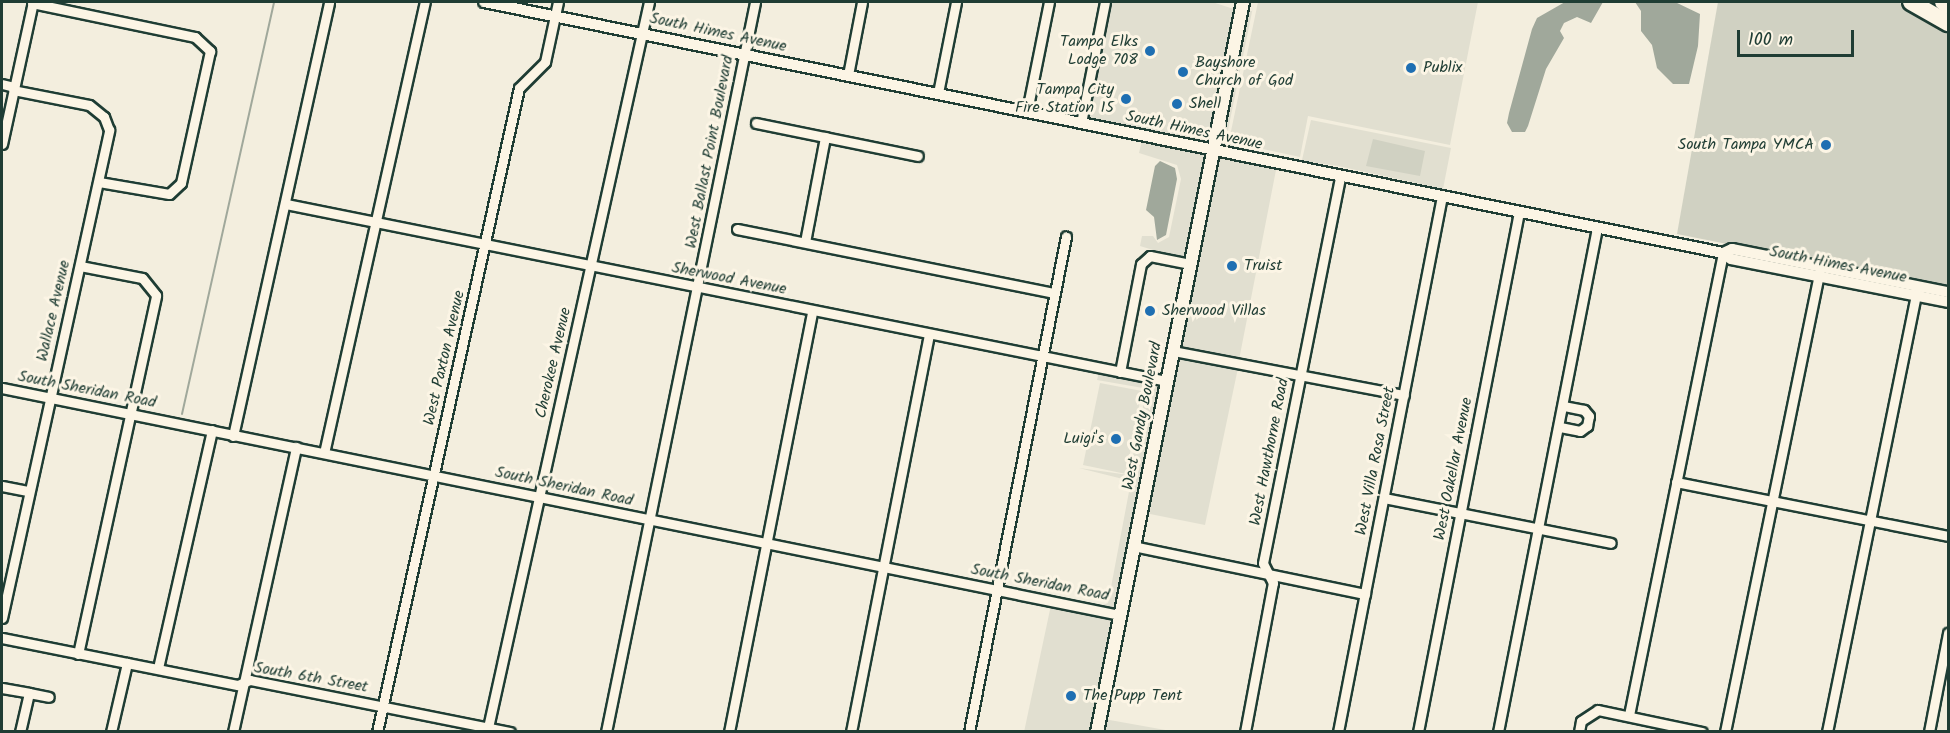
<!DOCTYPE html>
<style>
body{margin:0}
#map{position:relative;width:1950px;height:733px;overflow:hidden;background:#f3eede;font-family:Kalam,sans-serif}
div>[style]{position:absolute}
.built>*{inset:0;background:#e1dfd0}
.green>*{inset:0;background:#d0d1c2}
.water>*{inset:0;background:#a0a89b}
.stream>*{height:2px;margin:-1px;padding:0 1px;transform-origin:1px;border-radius:1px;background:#a0a89b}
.roads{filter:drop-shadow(2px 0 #1f3d34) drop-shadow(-2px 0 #1f3d34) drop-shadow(0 2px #1f3d34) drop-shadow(0 -2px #1f3d34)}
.minor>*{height:9px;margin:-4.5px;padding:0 4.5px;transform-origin:4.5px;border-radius:4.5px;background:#fcf5e5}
.tertiary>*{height:10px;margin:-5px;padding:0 5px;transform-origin:5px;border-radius:5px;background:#fcf5e5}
.secondary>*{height:12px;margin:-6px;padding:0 6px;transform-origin:6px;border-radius:6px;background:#fcf5e5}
.motorway>*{height:16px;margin:-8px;padding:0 8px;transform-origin:8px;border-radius:8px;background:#fcf5e5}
.dots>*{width:16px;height:16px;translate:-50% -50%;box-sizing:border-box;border:3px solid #fcf5e5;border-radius:50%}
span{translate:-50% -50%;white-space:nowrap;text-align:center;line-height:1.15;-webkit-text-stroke:6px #fcf5e5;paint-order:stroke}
.street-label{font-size:16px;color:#1f3d34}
.poi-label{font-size:16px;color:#1f3d34}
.right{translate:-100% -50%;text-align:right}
.left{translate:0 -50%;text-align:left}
.frame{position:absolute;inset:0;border:3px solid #1f3d34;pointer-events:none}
.scale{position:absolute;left:1737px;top:30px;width:117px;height:27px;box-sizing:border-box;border:3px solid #1f3d34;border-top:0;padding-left:8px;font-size:18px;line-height:21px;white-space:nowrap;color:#1f3d34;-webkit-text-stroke:4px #fcf5e5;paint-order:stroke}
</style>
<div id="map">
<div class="built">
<i style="clip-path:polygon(1109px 2px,1212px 2px,1237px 10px,1209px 147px,1086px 120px)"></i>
<i style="clip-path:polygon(1254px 2px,1227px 135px,1234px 146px,1302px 160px,1311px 120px,1451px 148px,1443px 189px,1338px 166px,1218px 149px,1246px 11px,1252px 11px)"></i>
<i style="clip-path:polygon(1258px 2px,1478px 2px,1450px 145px,1308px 116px,1300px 157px,1236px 143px,1230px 136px)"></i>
<i style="clip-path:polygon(1142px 140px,1208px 155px,1186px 260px,1140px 246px,1142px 236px,1153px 236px,1158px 243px,1169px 237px,1181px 179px,1177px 165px,1139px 153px)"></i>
<i style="clip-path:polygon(1217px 156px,1318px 179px,1276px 170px,1239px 360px,1178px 348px)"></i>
<i style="clip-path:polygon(1176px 356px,1238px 368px,1205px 525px,1145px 513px)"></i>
<i style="clip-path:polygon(1099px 372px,1161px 384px,1116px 610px,1052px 597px,1103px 605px,1108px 603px,1131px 481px,1079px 468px,1129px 475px,1146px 392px,1143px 388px,1097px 380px)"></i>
<i style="clip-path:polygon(1100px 383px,1142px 391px,1126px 474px,1083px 465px)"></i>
<i style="clip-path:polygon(1051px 605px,1115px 618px,1092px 731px,1024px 732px)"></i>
<i style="clip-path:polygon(1104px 719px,1171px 731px,1102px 732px)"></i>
</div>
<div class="green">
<i style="clip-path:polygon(1718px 2px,1898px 2px,1948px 31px,1948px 288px,1677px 234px)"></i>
<i style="clip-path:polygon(1373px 139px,1425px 151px,1420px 176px,1366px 166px)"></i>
</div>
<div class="water">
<i style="clip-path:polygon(1565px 2px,1603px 2px,1591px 23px,1577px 17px,1564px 23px,1560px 31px,1564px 38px,1546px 69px,1528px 126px,1525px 132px,1512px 132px,1507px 123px,1509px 113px,1532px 29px,1537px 18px)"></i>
<i style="clip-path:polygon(1635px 2px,1675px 2px,1700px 14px,1698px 46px,1689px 84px,1673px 84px,1657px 68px,1652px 45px,1641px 31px,1641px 11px)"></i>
<i style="clip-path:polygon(1160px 161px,1175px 168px,1177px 179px,1166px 235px,1157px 240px,1154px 217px,1146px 210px,1155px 166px)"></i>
</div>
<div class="stream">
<i style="left:182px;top:414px;width:422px;rotate:-77.4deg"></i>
</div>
<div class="roads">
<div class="minor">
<i style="left:32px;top:3px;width:167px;rotate:11.8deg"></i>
<i style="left:195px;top:37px;width:21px;rotate:43deg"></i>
<i style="left:210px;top:51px;width:135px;rotate:102.4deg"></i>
<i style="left:181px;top:183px;width:16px;rotate:137deg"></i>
<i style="left:169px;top:194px;width:71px;rotate:-170.3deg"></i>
<i style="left:848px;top:75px;width:74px;rotate:-79.1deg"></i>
<i style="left:2px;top:84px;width:12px;rotate:14deg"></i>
<i style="left:938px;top:93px;width:93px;rotate:-78.8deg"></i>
<i style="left:1027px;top:111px;width:111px;rotate:-78.6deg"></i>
<i style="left:756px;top:123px;width:165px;rotate:11.5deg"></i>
<i style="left:1081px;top:123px;width:123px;rotate:-78.8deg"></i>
<i style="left:2px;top:144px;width:145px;rotate:-77.7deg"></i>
<i style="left:286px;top:204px;width:899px;rotate:11.36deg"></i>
<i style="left:737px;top:229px;width:324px;rotate:11.4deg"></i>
<i style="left:805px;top:242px;width:107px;rotate:-79.2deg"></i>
<i style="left:1173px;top:351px;width:235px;rotate:10.8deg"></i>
<i style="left:1120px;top:372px;width:110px;rotate:-79deg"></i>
<i style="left:1141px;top:264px;width:12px;rotate:-42deg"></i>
<i style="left:1150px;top:256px;width:41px;rotate:11.3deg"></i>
<i style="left:2px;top:388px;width:1141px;rotate:11.48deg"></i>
<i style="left:1560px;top:427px;width:20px;rotate:11deg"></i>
<i style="left:1580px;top:431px;width:9px;rotate:-36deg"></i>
<i style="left:1587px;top:426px;width:10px;rotate:-79deg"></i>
<i style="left:1589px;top:416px;width:8px;rotate:-130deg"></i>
<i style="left:1584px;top:410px;width:20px;rotate:-169deg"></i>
<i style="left:233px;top:436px;width:444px;rotate:-77.5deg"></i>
<i style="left:324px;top:453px;width:462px;rotate:-77.4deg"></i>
<i style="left:1676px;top:482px;width:277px;rotate:11.2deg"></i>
<i style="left:2px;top:486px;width:26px;rotate:11deg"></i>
<i style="left:1384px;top:498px;width:231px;rotate:11.2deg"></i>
<i style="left:1133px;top:546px;width:237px;rotate:11.7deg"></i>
<i style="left:2px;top:618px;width:500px;rotate:-77.6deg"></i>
<i style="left:109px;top:130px;width:14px;rotate:-111deg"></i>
<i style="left:104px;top:117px;width:19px;rotate:-141deg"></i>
<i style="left:89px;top:105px;width:77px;rotate:-168.8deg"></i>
<i style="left:2px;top:638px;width:241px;rotate:11.3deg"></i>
<i style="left:238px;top:685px;width:13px;rotate:-23deg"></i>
<i style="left:250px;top:680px;width:265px;rotate:11.3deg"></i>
<i style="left:78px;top:654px;width:367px;rotate:-77.7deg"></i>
<i style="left:156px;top:295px;width:22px;rotate:-129deg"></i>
<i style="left:142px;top:278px;width:63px;rotate:-169deg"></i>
<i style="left:158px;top:668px;width:244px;rotate:-77.2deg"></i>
<i style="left:2px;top:688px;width:27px;rotate:10deg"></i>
<i style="left:29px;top:693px;width:40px;rotate:103deg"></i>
<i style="left:29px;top:693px;width:20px;rotate:11deg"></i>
<i style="left:1629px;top:715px;width:471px;rotate:-78.5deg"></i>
<i style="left:111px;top:732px;width:71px;rotate:-76.9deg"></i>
<i style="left:233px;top:732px;width:292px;rotate:-77.5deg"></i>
<i style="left:377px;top:732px;width:659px;rotate:-77.57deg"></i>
<i style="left:519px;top:88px;width:37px;rotate:-45deg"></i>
<i style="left:545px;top:62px;width:61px;rotate:-77.8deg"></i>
<i style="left:487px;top:732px;width:748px;rotate:-77.49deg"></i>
<i style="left:606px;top:732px;width:745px;rotate:-78.46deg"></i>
<i style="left:729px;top:732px;width:429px;rotate:-78.8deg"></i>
<i style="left:851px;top:732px;width:405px;rotate:-78.9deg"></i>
<i style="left:969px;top:732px;width:505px;rotate:-78.93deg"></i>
<i style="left:1245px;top:732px;width:152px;rotate:-79.4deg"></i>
<i style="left:1273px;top:583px;width:22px;rotate:-117deg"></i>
<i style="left:1263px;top:563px;width:395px;rotate:-78.7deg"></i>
<i style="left:1338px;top:732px;width:546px;rotate:-79.02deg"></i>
<i style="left:1418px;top:732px;width:530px;rotate:-79.01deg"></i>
<i style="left:1498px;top:732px;width:514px;rotate:-78.89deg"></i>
<i style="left:1579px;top:732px;width:11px;rotate:-80deg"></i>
<i style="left:1581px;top:721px;width:20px;rotate:-33deg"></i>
<i style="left:1598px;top:710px;width:106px;rotate:11.9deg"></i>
<i style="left:1725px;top:732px;width:472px;rotate:-78.4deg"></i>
<i style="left:1827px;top:732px;width:451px;rotate:-78.5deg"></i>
<i style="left:1929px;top:732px;width:101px;rotate:-79.1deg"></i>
</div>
<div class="tertiary">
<i style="left:484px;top:2px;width:1264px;rotate:11.45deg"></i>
<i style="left:1723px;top:253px;width:10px;rotate:37deg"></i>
<i style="left:1731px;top:259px;width:221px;rotate:11.2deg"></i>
<i style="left:1723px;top:253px;width:10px;rotate:-24deg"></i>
<i style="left:1732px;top:249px;width:220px;rotate:11.3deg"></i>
</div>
<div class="secondary">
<i style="left:1097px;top:732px;width:744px;rotate:-78.69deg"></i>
</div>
<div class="motorway">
<i style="left:1911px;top:2px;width:43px;rotate:29.6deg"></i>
<i style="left:1943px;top:2px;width:6px;rotate:39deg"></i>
</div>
</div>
<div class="dots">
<i style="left:1150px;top:51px;background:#1f6fb2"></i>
<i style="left:1411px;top:68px;background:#1f6fb2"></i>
<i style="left:1183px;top:72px;background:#1f6fb2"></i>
<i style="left:1126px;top:99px;background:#1f6fb2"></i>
<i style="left:1177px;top:104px;background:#1f6fb2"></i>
<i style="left:1826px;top:145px;background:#1f6fb2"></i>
<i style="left:1232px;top:266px;background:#1f6fb2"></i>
<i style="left:1150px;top:311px;background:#1f6fb2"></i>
<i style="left:1116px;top:439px;background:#1f6fb2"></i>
<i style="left:1071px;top:696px;background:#1f6fb2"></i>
</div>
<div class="street-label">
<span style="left:718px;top:33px;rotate:12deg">South Himes Avenue</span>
<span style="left:1194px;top:131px;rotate:12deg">South Himes Avenue</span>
<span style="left:710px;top:152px;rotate:-79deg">West Ballast Point Boulevard</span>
<span style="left:1838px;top:265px;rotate:11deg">South Himes Avenue</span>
<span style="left:729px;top:279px;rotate:11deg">Sherwood Avenue</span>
<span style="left:54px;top:311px;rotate:-77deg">Wallace Avenue</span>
<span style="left:445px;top:358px;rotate:-77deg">West Paxton Avenue</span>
<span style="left:554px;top:363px;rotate:-77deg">Cherokee Avenue</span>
<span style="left:87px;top:390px;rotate:11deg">South Sheridan Road</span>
<span style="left:1143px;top:416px;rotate:-79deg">West Gandy Boulevard</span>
<span style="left:1270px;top:452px;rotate:-79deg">West Hawthorne Road</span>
<span style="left:1376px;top:461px;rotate:-79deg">West Villa Rosa Street</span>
<span style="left:1454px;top:469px;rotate:-79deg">West Oakellar Avenue</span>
<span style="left:564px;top:487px;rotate:12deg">South Sheridan Road</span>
<span style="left:1040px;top:583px;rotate:11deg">South Sheridan Road</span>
<span style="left:311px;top:678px;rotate:10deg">South 6th Street</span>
</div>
<div class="poi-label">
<span class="right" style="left:1138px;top:51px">Tampa Elks<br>Lodge 708</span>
<span class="left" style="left:1195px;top:72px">Bayshore<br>Church of God</span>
<span class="left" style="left:1423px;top:68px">Publix</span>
<span class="right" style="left:1114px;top:99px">Tampa City<br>Fire Station 15</span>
<span class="left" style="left:1189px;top:104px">Shell</span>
<span class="right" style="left:1814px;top:145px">South Tampa YMCA</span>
<span class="left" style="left:1244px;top:266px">Truist</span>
<span class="left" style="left:1162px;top:311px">Sherwood Villas</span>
<span class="right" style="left:1104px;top:439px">Luigi's</span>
<span class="left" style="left:1083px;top:696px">The Pupp Tent</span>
</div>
<div class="frame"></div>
<div class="scale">100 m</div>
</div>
